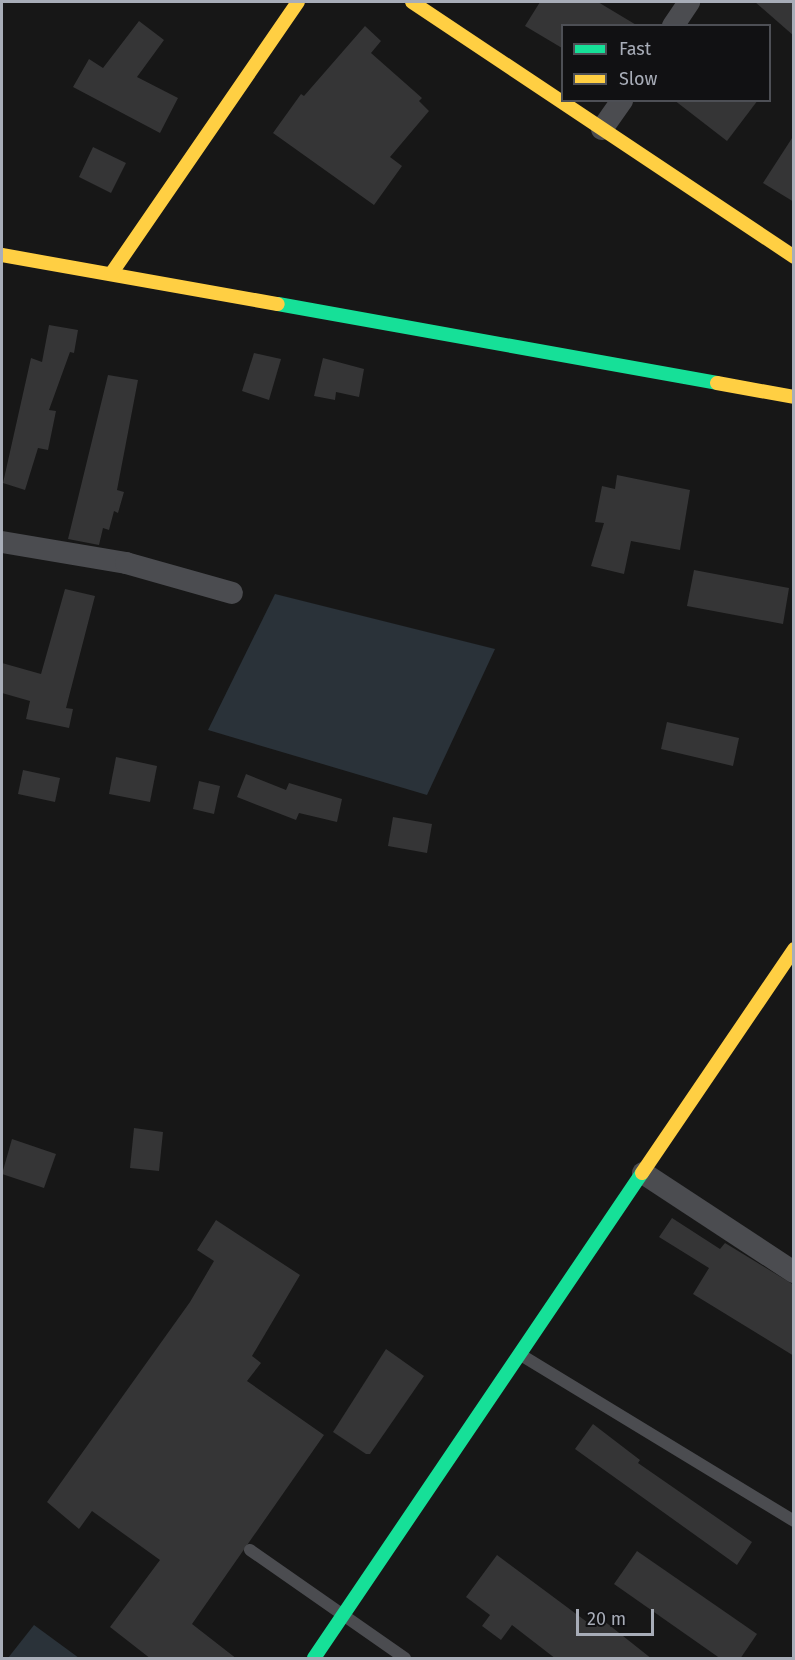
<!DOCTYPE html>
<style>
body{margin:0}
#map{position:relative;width:795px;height:1660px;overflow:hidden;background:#171717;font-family:"Fira Sans",sans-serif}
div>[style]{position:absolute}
.water>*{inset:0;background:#2a3239}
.building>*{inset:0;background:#353536}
.lane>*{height:12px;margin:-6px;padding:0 6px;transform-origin:6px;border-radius:6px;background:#4b4c50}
.street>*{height:22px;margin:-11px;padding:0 11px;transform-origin:11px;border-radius:11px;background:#4b4c50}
.fast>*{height:14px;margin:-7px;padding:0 7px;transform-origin:7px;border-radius:7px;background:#16e098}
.slow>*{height:14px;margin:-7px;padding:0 7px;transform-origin:7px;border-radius:7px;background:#ffcf43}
span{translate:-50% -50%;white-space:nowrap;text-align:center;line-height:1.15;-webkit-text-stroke:4.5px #111113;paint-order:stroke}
.frame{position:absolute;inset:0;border:3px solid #a8adb8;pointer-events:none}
.legend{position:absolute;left:561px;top:24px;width:210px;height:78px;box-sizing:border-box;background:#111113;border:2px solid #4d4f55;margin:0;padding:8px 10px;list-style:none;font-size:18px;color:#a8adb8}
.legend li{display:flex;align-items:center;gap:12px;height:30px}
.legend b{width:30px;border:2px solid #4d4f55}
.scale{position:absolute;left:576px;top:1609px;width:78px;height:27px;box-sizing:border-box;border:3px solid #a8adb8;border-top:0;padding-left:8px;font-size:18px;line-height:21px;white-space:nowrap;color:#a8adb8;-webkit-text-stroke:4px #111113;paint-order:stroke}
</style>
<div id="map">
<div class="water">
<i style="clip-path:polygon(275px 594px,495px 649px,427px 795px,208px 730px)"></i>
<i style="clip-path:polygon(34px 1625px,79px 1658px,8px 1658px)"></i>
</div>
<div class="building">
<i style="clip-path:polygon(540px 2px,598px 2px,638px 26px,562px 26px,562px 48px,525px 26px)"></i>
<i style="clip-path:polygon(755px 2px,794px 2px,794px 36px)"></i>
<i style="clip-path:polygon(139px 21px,164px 40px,137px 77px,178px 98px,160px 133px,73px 87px,89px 59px,103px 68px)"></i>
<i style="clip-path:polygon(365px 26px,381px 41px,371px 53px,422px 98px,419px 101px,429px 111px,390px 157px,402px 166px,374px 205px,273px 133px,301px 94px,304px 96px)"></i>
<i style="clip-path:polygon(674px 100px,758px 100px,727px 141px)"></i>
<i style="clip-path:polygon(794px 135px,794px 202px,763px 183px)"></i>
<i style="clip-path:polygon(93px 147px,126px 163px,111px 193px,79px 177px)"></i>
<i style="clip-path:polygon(49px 325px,78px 330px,74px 353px,70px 352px,49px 410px,56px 411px,48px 450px,38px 448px,25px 490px,3px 483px,31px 358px,42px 362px)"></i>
<i style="clip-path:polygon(254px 353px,281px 359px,269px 400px,242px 391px)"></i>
<i style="clip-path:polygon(323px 358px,364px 369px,359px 397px,336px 392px,335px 400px,314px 396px)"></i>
<i style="clip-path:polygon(108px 375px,138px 380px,117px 490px,124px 492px,118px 513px,114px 511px,109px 530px,103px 528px,99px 545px,68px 539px)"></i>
<i style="clip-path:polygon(617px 475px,690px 490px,680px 550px,631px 541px,624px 574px,591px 566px,604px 523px,595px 522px,602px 486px,615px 489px)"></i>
<i style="clip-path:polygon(694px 570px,789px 588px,783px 624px,687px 606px)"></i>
<i style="clip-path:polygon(65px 589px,95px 596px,66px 708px,73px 709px,69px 728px,26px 719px,30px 701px,2px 693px,2px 663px,41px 674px)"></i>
<i style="clip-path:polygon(667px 722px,739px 738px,733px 766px,661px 749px)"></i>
<i style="clip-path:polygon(116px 757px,157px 766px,150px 802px,109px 794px)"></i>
<i style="clip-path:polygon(23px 770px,60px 778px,55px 802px,18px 794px)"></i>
<i style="clip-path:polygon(246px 774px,286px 790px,289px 783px,342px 799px,337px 822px,299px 813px,296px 820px,237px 797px)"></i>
<i style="clip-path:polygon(199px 781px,220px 786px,214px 814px,193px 809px)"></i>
<i style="clip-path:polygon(393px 817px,432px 824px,427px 853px,388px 846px)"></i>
<i style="clip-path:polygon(134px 1128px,163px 1132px,159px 1171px,130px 1168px)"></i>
<i style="clip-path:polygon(12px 1139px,56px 1154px,44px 1188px,2px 1174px)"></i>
<i style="clip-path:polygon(672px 1218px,720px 1249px,725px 1243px,794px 1285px,794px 1356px,693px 1294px,709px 1268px,659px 1237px)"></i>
<i style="clip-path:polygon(216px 1220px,300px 1275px,252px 1356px,261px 1363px,247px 1381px,324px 1435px,192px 1624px,237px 1659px,151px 1659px,110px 1627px,160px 1560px,92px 1511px,79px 1529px,47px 1502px,190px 1302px,214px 1261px,197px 1250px)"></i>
<i style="clip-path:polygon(386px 1349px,424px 1376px,370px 1454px,366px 1454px,333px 1432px)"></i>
<i style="clip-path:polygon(593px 1424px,640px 1460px,638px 1463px,752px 1542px,737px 1565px,575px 1449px)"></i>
<i style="clip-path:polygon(637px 1551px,757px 1634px,740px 1659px,721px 1659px,614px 1584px)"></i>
<i style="clip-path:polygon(497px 1555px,587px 1622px,594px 1613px,652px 1659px,556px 1659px,512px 1625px,501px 1640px,482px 1626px,490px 1615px,466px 1597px)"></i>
</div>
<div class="lane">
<i style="left:521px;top:1355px;width:320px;rotate:31.3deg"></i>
<i style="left:250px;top:1550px;width:189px;rotate:34.9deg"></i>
</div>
<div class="street">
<i style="left:673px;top:26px;width:29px;rotate:-56deg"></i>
<i style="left:602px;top:129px;width:35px;rotate:-55deg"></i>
<i style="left:2px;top:542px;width:126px;rotate:9.6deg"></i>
<i style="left:126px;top:563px;width:110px;rotate:15.8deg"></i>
<i style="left:643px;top:1173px;width:181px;rotate:33.3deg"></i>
</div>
<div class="fast">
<i style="left:278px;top:304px;width:446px;rotate:10.2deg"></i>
<i style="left:314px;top:1658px;width:585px;rotate:-55.93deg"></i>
</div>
<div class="slow">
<i style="left:412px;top:2px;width:459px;rotate:33.7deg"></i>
<i style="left:2px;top:255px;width:280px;rotate:10.1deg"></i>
<i style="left:111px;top:274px;width:330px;rotate:-55.5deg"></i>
<i style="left:717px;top:383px;width:78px;rotate:10.3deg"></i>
<i style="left:642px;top:1173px;width:271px;rotate:-55.8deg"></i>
</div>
<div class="frame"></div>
<ul class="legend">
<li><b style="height:8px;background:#16e098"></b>Fast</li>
<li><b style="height:8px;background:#ffcf43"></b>Slow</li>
</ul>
<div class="scale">20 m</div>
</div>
